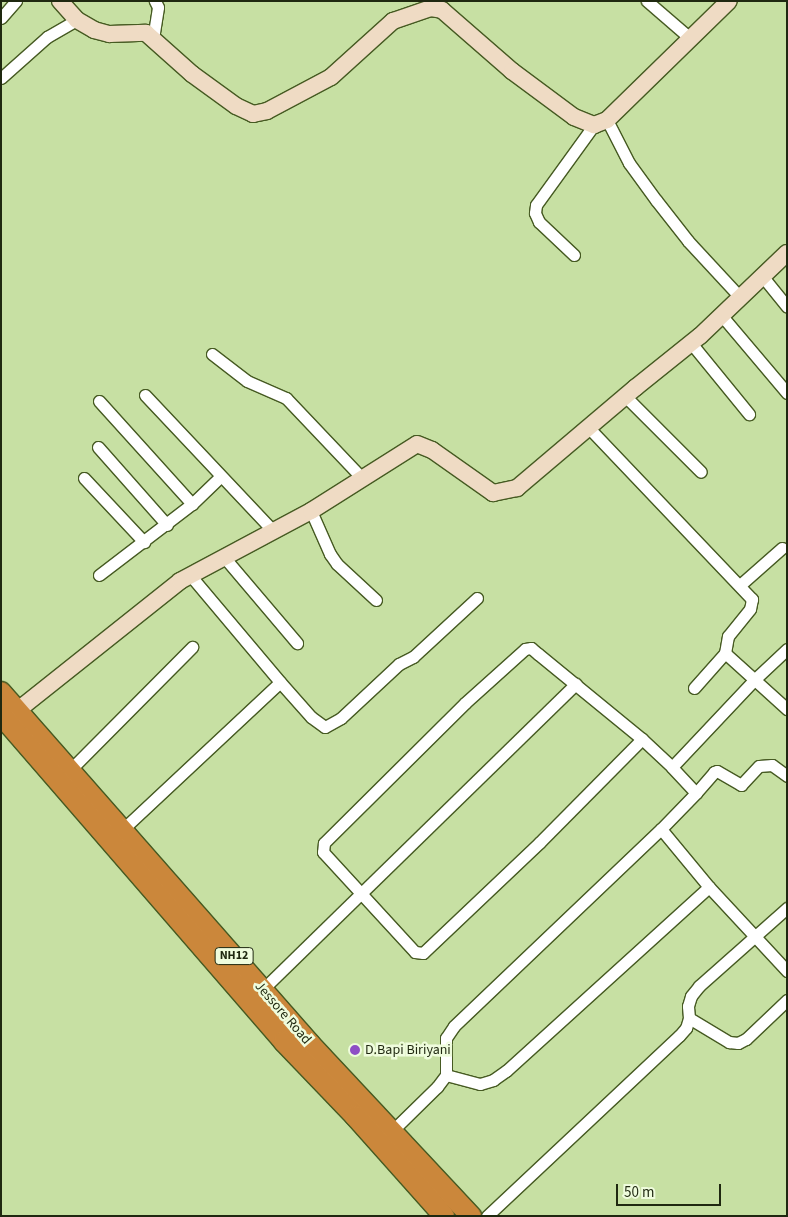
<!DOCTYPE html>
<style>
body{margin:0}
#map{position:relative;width:788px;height:1217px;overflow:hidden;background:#c7e0a3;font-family:"Source Sans 3",sans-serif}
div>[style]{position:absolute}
.roads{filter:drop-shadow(1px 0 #465a22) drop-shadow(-1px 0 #465a22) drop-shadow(0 1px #465a22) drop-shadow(0 -1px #465a22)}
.street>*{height:11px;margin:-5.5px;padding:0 5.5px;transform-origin:5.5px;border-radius:5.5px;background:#fff}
.secondary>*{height:16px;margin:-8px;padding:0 8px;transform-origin:8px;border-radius:8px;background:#efdbc4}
.highway>*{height:20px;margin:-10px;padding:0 10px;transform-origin:10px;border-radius:10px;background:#cb873b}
.dots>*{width:14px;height:14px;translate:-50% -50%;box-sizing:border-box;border:2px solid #effcdd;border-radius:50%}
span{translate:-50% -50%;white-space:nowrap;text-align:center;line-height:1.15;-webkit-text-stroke:5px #effcdd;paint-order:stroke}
.shield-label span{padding:1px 4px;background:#effcdd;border:1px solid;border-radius:4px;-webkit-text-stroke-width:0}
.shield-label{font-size:12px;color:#1f2810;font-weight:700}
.street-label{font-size:14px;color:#1f2810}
.poi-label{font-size:14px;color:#1f2810}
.left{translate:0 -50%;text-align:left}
.frame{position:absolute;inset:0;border:2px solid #1f2810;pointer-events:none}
.scale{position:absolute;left:616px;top:1184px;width:105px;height:22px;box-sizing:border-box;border:2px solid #1f2810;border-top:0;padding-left:6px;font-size:15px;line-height:18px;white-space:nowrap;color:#1f2810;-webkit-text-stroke:4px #effcdd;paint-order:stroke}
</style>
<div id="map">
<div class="roads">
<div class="street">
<i style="left:647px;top:1px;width:58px;rotate:40.8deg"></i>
<i style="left:1px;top:18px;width:23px;rotate:-49deg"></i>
<i style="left:153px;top:39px;width:32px;rotate:-81deg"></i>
<i style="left:158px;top:7px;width:7px;rotate:-117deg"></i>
<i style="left:1px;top:78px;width:62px;rotate:-41.7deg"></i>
<i style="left:47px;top:37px;width:34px;rotate:-30deg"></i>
<i style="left:607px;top:120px;width:48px;rotate:62.9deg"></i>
<i style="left:629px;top:163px;width:46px;rotate:53.9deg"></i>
<i style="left:656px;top:200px;width:52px;rotate:52deg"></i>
<i style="left:688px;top:241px;width:78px;rotate:47.1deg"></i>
<i style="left:574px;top:255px;width:48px;rotate:-136.7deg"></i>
<i style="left:539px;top:222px;width:10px;rotate:-114deg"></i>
<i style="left:535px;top:213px;width:8px;rotate:-83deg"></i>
<i style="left:536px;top:205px;width:99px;rotate:-54.1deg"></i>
<i style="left:763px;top:277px;width:38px;rotate:51deg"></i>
<i style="left:722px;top:316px;width:101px;rotate:49.8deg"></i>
<i style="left:691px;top:343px;width:92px;rotate:50.8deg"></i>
<i style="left:212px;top:354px;width:44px;rotate:37.6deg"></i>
<i style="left:247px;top:381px;width:43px;rotate:23.6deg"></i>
<i style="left:286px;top:398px;width:110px;rotate:46.5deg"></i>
<i style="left:145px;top:395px;width:187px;rotate:46.7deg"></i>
<i style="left:625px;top:396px;width:107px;rotate:45deg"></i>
<i style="left:99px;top:401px;width:139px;rotate:47.9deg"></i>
<i style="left:588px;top:427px;width:238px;rotate:46.4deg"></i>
<i style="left:752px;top:599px;width:10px;rotate:101deg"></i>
<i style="left:750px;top:609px;width:35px;rotate:129deg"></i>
<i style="left:728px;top:636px;width:17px;rotate:100deg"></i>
<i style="left:98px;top:447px;width:104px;rotate:48.5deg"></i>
<i style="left:84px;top:478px;width:88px;rotate:46.8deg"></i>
<i style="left:311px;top:511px;width:47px;rotate:66.2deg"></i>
<i style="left:330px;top:554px;width:12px;rotate:55deg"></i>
<i style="left:337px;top:564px;width:53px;rotate:42.7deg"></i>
<i style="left:224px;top:557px;width:113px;rotate:49.7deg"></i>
<i style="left:99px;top:575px;width:117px;rotate:-37.4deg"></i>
<i style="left:192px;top:504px;width:40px;rotate:-44deg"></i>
<i style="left:190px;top:575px;width:140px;rotate:49.9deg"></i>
<i style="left:280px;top:682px;width:47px;rotate:48.5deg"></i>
<i style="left:311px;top:717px;width:17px;rotate:36deg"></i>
<i style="left:325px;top:727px;width:18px;rotate:-29deg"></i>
<i style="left:341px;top:718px;width:79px;rotate:-43deg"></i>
<i style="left:399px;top:664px;width:16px;rotate:-27deg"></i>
<i style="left:413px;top:657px;width:87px;rotate:-42.7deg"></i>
<i style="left:740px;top:585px;width:56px;rotate:-41.4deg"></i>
<i style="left:694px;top:688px;width:47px;rotate:-48.5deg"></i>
<i style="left:725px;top:653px;width:84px;rotate:42.1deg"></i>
<i style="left:672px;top:767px;width:120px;rotate:-46.7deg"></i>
<i style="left:754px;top:680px;width:45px;rotate:-43.2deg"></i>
<i style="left:69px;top:771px;width:175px;rotate:-45.2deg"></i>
<i style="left:696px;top:793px;width:28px;rotate:-49deg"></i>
<i style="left:714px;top:772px;width:3px;rotate:-18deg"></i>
<i style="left:717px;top:771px;width:28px;rotate:30deg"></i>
<i style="left:741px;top:785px;width:26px;rotate:-47deg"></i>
<i style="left:759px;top:766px;width:13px;rotate:-4deg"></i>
<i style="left:772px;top:765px;width:19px;rotate:36deg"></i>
<i style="left:661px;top:829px;width:75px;rotate:50.4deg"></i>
<i style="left:709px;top:887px;width:115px;rotate:47.1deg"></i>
<i style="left:122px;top:830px;width:216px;rotate:-43.1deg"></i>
<i style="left:263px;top:989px;width:437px;rotate:-44.3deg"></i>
<i style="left:689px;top:1018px;width:47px;rotate:31deg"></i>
<i style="left:729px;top:1042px;width:9px;rotate:6deg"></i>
<i style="left:738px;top:1043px;width:9px;rotate:-27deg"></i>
<i style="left:746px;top:1039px;width:57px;rotate:-43.6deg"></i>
<i style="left:446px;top:1075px;width:35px;rotate:15deg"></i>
<i style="left:480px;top:1084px;width:14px;rotate:-17deg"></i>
<i style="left:493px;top:1080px;width:16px;rotate:-35deg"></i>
<i style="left:506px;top:1071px;width:274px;rotate:-42.2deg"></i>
<i style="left:392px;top:1131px;width:63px;rotate:-44.4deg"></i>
<i style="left:437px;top:1087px;width:15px;rotate:-53deg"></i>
<i style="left:446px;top:1075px;width:37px;rotate:-90deg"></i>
<i style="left:446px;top:1038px;width:14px;rotate:-56deg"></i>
<i style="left:454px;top:1026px;width:286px;rotate:-43.6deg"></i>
<i style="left:661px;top:829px;width:50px;rotate:-45.8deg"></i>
<i style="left:696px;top:793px;width:35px;rotate:-133deg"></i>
<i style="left:672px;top:767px;width:41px;rotate:-137deg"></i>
<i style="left:642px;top:739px;width:134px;rotate:-140.7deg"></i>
<i style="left:538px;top:654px;width:9px;rotate:-139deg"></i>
<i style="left:531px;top:648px;width:6px;rotate:171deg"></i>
<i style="left:525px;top:649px;width:81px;rotate:138deg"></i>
<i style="left:465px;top:703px;width:199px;rotate:135.2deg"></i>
<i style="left:324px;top:843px;width:9px;rotate:96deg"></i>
<i style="left:323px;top:852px;width:136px;rotate:47.4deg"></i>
<i style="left:415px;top:952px;width:8px;rotate:7deg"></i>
<i style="left:423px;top:953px;width:161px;rotate:-43.5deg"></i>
<i style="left:540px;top:842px;width:145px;rotate:-45.3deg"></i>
<i style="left:487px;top:1216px;width:263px;rotate:-43.2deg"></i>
<i style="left:679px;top:1036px;width:11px;rotate:-49deg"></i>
<i style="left:686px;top:1028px;width:10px;rotate:-73deg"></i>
<i style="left:689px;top:1018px;width:12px;rotate:-95deg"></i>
<i style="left:688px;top:1006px;width:10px;rotate:-73deg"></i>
<i style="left:691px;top:996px;width:13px;rotate:-51deg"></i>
<i style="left:699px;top:986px;width:118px;rotate:-41.6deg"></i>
</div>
<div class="secondary">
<i style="left:60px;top:1px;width:25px;rotate:48deg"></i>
<i style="left:77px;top:20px;width:20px;rotate:30deg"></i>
<i style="left:94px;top:30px;width:16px;rotate:15deg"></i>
<i style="left:109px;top:34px;width:37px;rotate:-2deg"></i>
<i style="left:146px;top:33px;width:62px;rotate:41.7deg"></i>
<i style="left:192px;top:74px;width:54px;rotate:36deg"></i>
<i style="left:236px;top:106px;width:19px;rotate:25deg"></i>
<i style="left:253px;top:114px;width:14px;rotate:-12deg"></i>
<i style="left:267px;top:111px;width:72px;rotate:-28deg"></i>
<i style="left:331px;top:77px;width:84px;rotate:-42.1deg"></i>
<i style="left:393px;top:21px;width:40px;rotate:-18.9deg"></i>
<i style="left:431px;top:8px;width:11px;rotate:10deg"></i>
<i style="left:442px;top:10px;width:93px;rotate:41.1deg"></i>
<i style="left:512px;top:71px;width:77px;rotate:36.6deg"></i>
<i style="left:574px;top:117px;width:22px;rotate:22deg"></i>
<i style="left:594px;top:125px;width:14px;rotate:-21deg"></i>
<i style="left:607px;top:120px;width:170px;rotate:-44.3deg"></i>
<i style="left:8px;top:718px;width:220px;rotate:-38.5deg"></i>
<i style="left:180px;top:581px;width:149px;rotate:-28.1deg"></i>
<i style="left:311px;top:511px;width:125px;rotate:-32.3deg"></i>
<i style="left:417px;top:444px;width:16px;rotate:22deg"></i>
<i style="left:432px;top:450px;width:75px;rotate:35.2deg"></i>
<i style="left:493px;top:493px;width:25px;rotate:-12deg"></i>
<i style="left:517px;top:488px;width:155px;rotate:-40.3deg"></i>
<i style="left:635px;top:388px;width:83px;rotate:-38.7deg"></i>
<i style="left:700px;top:336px;width:120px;rotate:-43.7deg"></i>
</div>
<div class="highway">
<i style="left:1px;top:692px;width:468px;rotate:48.7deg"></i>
<i style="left:310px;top:1044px;width:236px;rotate:46.9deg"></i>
<i style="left:1px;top:715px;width:432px;rotate:49.1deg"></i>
<i style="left:284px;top:1042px;width:103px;rotate:46.2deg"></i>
<i style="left:355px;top:1116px;width:134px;rotate:48.3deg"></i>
</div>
</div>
<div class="dots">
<i style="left:355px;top:1050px;background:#8e4fc5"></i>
</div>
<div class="shield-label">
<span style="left:234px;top:956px">NH12</span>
</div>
<div class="street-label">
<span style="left:283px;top:1013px;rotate:49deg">Jessore Road</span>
</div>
<div class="poi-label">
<span class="left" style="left:365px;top:1050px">D.Bapi Biriyani</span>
</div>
<div class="frame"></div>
<div class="scale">50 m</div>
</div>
